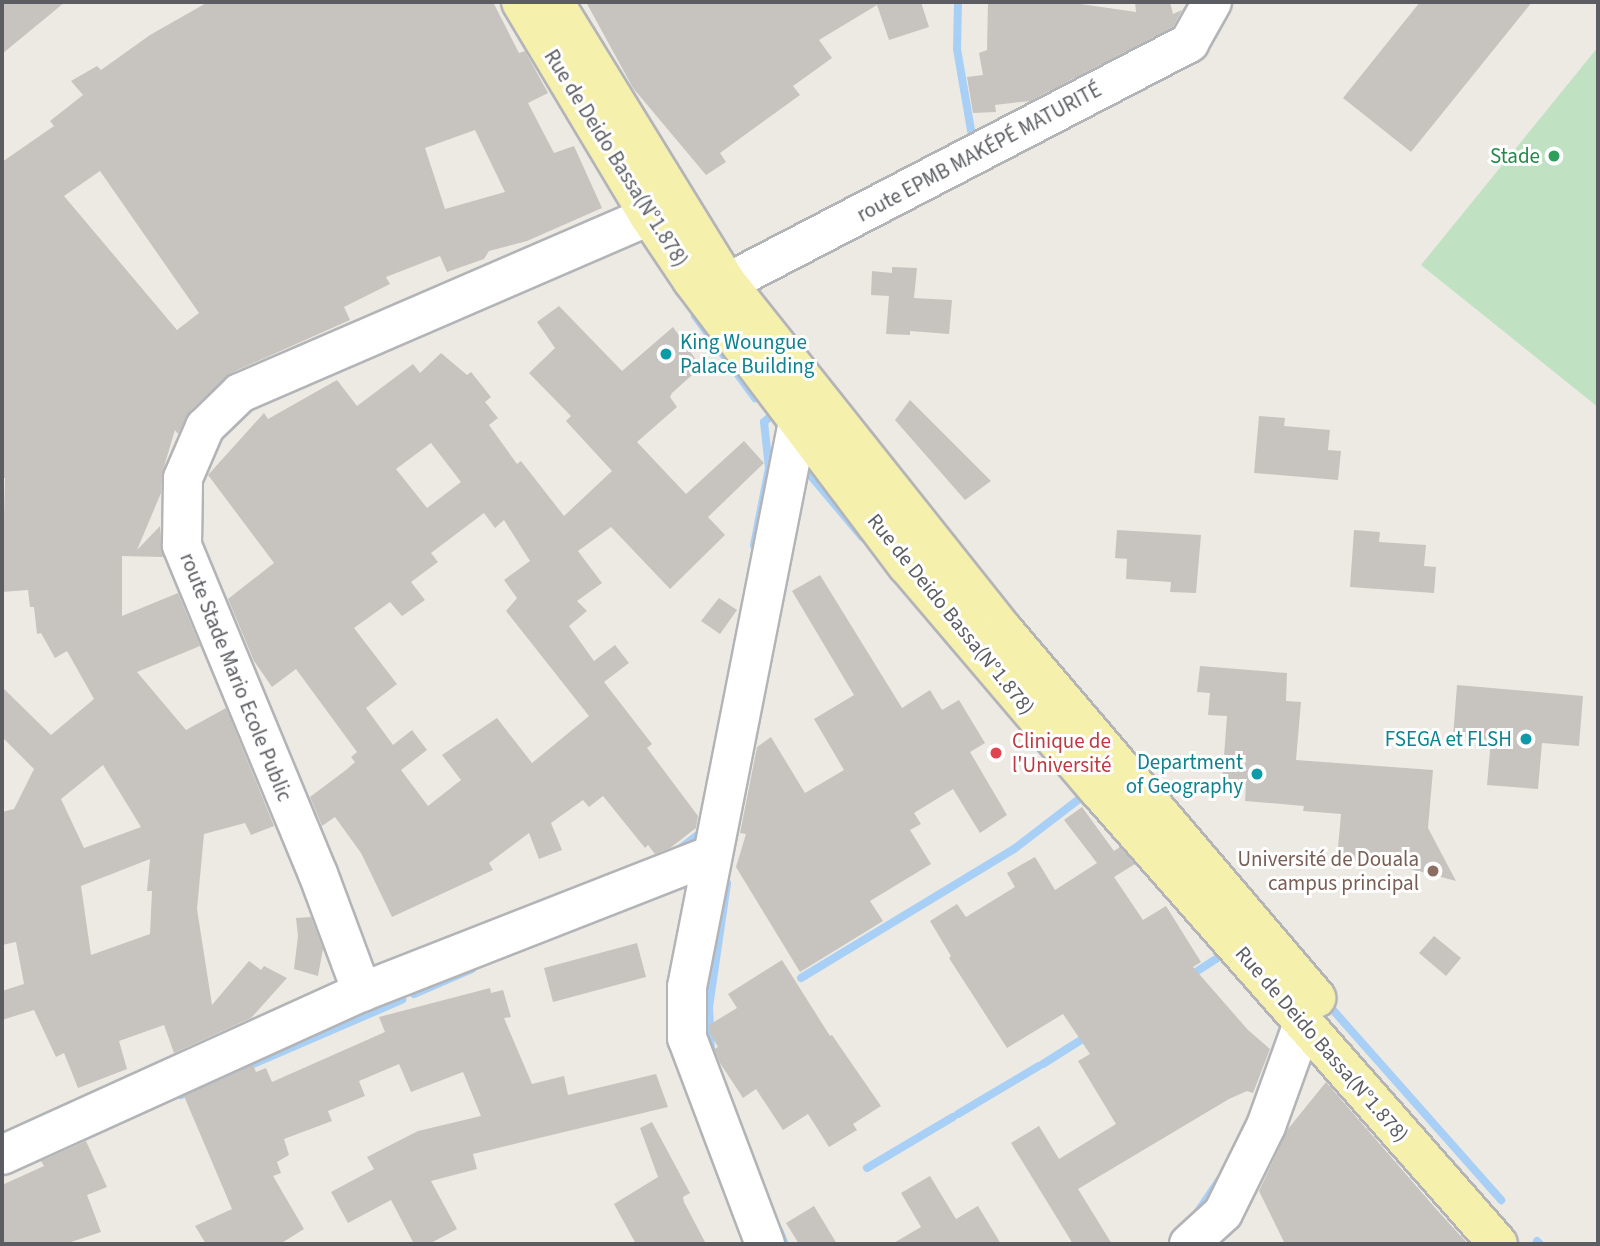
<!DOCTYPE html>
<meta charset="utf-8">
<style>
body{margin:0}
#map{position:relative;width:1600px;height:1246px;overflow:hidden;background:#eceae2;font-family:"Source Sans 3",sans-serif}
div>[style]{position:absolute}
.green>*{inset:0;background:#c1e1c3}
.stream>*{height:8px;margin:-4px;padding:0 4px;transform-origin:4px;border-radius:4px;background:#a8cff6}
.building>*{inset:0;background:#c7c4c0}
.roads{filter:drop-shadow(2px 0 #b3b4b8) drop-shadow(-2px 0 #b3b4b8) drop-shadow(0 2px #b3b4b8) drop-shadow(0 -2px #b3b4b8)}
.minor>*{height:38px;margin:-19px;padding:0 19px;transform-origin:19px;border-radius:19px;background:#fff}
.major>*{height:38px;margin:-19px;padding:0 19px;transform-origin:19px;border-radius:19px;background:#f6f0ad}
.dots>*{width:19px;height:19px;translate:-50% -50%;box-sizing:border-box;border:4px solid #fff;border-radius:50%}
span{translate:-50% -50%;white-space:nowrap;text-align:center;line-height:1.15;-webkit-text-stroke:6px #fff;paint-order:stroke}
.street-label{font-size:21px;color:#5b5d62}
.leisure-label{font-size:21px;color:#27864d}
.right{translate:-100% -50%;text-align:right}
.culture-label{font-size:21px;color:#0d838f}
.left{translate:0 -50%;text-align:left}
.health-label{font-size:21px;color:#be3a42}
.education-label{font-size:21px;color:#785e54}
.frame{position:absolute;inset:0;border:4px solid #5b5d62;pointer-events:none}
</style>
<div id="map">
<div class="green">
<i style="clip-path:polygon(1598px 47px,1598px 407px,1421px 265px)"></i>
</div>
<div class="stream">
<i style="left:958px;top:2px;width:47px;rotate:91.2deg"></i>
<i style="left:957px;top:49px;width:88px;rotate:80.2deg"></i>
<i style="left:695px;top:316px;width:102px;rotate:53.8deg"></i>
<i style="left:803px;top:472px;width:4px;rotate:-56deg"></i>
<i style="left:805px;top:469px;width:89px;rotate:50deg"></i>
<i style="left:754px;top:545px;width:78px;rotate:-79deg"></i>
<i style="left:769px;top:468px;width:46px;rotate:-96.2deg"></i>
<i style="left:764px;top:422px;width:6px;rotate:-39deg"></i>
<i style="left:681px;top:848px;width:29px;rotate:-38deg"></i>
<i style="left:1188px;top:977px;width:46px;rotate:-32.7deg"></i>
<i style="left:801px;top:978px;width:249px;rotate:-31.2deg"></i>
<i style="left:1014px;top:849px;width:92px;rotate:-37.5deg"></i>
<i style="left:414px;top:994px;width:63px;rotate:-23.3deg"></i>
<i style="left:1325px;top:1001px;width:266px;rotate:48.5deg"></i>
<i style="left:711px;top:1051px;width:44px;rotate:-92.6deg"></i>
<i style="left:709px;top:1007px;width:125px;rotate:-81.7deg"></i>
<i style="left:1043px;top:1064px;width:54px;rotate:-32.2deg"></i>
<i style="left:181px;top:1095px;width:241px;rotate:-23.3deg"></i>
<i style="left:958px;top:1114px;width:94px;rotate:-30.7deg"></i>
<i style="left:867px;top:1168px;width:100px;rotate:-30.7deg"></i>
<i style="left:1197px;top:1213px;width:40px;rotate:-56deg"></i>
<i style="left:779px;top:1230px;width:15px;rotate:67deg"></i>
<i style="left:1537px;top:1241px;width:4px;rotate:45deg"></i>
</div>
<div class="building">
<i style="clip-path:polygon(2px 2px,65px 2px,2px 54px)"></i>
<i style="clip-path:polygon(evenodd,208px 2px,493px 2px,519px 53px,525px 51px,548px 93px,528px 103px,554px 153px,574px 146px,602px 208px,527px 241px,489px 251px,484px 259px,447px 272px,440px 256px,386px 277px,390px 284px,344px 307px,350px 320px,231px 373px,190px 411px,178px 434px,175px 430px,163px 470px,161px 493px,137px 550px,160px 526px,163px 557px,122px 556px,122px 616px,178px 593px,200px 646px,137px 672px,186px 730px,226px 708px,274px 826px,251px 835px,245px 823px,204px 834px,197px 909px,212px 1005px,249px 961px,261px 970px,264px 966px,287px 978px,251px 1018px,174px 1053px,164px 1025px,119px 1041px,127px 1069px,78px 1088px,64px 1053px,56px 1057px,34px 1010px,2px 1020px,2px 991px,24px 984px,16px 942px,2px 945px,2px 812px,14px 809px,34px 769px,2px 737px,2px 687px,51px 735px,94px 699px,67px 651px,55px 658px,41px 633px,37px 634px,34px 607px,30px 607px,28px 590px,2px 592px,5px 478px,2px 478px,2px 162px,54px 126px,50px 121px,83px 95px,71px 81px,97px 66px,101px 70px,150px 35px,208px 2px,475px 130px,505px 192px,445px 209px,425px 148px,475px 130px,208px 2px,100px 171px,199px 313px,177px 330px,64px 196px,100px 171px,208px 2px,103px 765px,141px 827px,84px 848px,61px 799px,103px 765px,208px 2px,150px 859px,147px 891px,152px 891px,150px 934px,91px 955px,81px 886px,150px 859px)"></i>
<i style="clip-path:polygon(586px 2px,921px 2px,929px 27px,889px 40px,877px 5px,819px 40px,832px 58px,793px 86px,800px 95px,720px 153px,726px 162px,706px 175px,633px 88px)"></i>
<i style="clip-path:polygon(988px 2px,1067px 2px,1136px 12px,1135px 2px,1170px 2px,1173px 14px,1182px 10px,1173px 27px,1030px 101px,995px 105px,996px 112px,973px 113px,967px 77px,983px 75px,979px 53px,987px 50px)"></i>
<i style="clip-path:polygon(1420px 2px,1532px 2px,1411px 152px,1343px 98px)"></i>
<i style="clip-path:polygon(892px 267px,917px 268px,914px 298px,952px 300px,949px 334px,910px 331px,910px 335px,886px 334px,889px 296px,871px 295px,872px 271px,892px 273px)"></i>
<i style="clip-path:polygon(evenodd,559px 306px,622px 371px,673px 327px,701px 367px,672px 393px,670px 397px,677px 407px,637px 442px,686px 494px,744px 441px,764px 463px,708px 517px,725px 535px,670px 589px,611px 527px,578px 551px,602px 583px,577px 601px,587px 611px,569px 626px,594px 661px,615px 645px,629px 663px,604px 682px,652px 744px,647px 748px,698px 816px,696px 828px,670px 848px,655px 854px,648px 845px,645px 848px,603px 796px,589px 807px,583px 800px,551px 823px,562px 850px,539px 859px,529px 833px,489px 863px,493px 870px,392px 917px,361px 853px,335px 817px,322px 826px,310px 797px,346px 770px,355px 762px,351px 757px,357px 752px,296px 669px,272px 687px,254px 661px,228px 599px,274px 563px,208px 475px,264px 413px,268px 419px,337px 380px,357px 406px,413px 364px,420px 373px,441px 353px,467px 375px,471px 372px,491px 397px,485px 402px,498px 418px,489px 425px,517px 464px,521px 461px,564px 516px,612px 471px,566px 421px,571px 416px,529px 373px,555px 348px,537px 322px,559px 306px,431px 443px,461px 482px,427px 508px,396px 469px,431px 443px,559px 306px,484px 513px,495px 528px,504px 520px,530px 561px,504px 580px,517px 598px,506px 611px,589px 716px,532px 763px,497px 718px,442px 755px,461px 780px,428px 806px,401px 770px,427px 750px,412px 730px,393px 745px,366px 708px,397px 684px,354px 628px,390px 602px,402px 616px,425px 600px,411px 582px,438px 562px,431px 553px,484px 513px)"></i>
<i style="clip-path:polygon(910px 400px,991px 481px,965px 500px,895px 420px)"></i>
<i style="clip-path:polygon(1259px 416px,1285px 418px,1284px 426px,1330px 430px,1328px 450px,1341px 451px,1338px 480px,1254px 473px)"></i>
<i style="clip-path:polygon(1117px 530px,1201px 535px,1196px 593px,1170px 592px,1171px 582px,1126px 579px,1127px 559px,1115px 558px)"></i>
<i style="clip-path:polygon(1354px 530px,1380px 532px,1379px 542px,1426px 545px,1424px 566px,1436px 567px,1434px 593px,1350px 587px)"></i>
<i style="clip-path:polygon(820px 575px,902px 708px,930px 690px,942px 710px,959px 700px,985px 743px,970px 752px,1007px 815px,980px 833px,953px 789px,914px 813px,921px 824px,910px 830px,931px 864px,870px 901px,883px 921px,800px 972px,736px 867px,746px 834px,740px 833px,757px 747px,771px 737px,805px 793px,844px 770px,814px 719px,854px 695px,792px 591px)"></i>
<i style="clip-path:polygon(719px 598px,737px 610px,720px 634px,701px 621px)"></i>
<i style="clip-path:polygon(1200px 666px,1287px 673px,1286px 701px,1301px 702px,1296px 760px,1433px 770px,1428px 828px,1456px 881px,1388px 863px,1337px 859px,1341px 814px,1303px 811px,1304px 806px,1245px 801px,1246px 785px,1222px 783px,1227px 716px,1208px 715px,1210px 693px,1197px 692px)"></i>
<i style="clip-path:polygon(1457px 685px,1583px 696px,1579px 746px,1542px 743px,1538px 789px,1487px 785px,1491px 740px,1453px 737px)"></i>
<i style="clip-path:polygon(1082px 807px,1114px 851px,1120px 847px,1135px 864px,1114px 877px,1143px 920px,1166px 906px,1201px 962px,1193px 967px,1248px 1030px,1270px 1049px,1253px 1093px,1247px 1091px,1229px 1099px,1078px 1189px,1112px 1244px,1073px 1244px,1011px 1143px,1039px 1126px,1059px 1159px,1116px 1124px,1078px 1061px,1090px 1054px,1063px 1014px,1007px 1048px,949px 958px,951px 956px,930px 921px,957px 904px,966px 917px,1015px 887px,1007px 873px,1035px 857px,1055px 890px,1097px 863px,1064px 820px)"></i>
<i style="clip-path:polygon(311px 917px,323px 949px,318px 976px,294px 969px,298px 936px,296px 918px)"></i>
<i style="clip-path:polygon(1434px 936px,1461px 958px,1446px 976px,1419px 953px)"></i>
<i style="clip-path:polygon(637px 943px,646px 977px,553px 1002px,544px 968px)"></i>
<i style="clip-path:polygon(782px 960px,830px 1036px,832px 1035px,881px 1106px,853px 1124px,857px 1130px,829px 1147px,808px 1114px,783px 1130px,756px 1089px,743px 1098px,720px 1063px,714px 1049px,718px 1047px,709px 1031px,709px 1025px,737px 1008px,728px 994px)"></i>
<i style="clip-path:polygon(490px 988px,491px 993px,503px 990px,511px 1017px,504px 1018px,532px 1084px,564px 1076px,568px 1095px,656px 1074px,668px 1107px,473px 1154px,477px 1169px,431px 1181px,457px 1229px,429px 1244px,414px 1244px,391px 1200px,348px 1223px,331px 1192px,374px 1169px,367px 1157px,418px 1131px,481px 1116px,463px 1072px,411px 1092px,399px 1064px,359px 1081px,365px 1096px,328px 1111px,332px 1121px,284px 1139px,289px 1155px,277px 1162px,281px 1173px,273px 1176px,304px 1229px,280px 1244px,206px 1244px,195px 1226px,232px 1209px,184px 1096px,253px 1065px,256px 1072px,266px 1068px,272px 1082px,385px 1032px,379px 1017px)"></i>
<i style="clip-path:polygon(1326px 1082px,1437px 1210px,1468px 1244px,1285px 1244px,1259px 1191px,1288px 1129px)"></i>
<i style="clip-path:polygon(652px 1122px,690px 1193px,683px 1197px,684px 1202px,706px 1244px,636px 1244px,614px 1204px,658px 1177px,640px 1128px)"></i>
<i style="clip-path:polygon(86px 1141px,107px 1187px,87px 1195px,101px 1232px,65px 1244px,2px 1244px,2px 1185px,44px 1166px,41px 1161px)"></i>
<i style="clip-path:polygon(930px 1176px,956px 1219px,978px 1206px,1001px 1244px,892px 1244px,921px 1227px,901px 1193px)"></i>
<i style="clip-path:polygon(814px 1206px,837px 1244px,799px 1244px,786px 1223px)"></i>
</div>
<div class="roads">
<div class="minor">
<i style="left:727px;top:283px;width:521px;rotate:-27.45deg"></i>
<i style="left:1189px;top:43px;width:47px;rotate:-60.7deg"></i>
<i style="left:362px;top:992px;width:126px;rotate:-110.4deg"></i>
<i style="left:318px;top:874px;width:356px;rotate:-112.5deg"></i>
<i style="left:182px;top:545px;width:67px;rotate:-89.1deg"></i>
<i style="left:183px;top:478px;width:56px;rotate:-66.7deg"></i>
<i style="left:205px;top:427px;width:49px;rotate:-44.2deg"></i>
<i style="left:240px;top:393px;width:446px;rotate:-23.4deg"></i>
<i style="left:2px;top:1155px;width:395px;rotate:-24.4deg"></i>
<i style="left:362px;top:992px;width:376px;rotate:-21.4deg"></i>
<i style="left:765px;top:1244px;width:220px;rotate:-110.7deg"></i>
<i style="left:687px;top:1038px;width:51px;rotate:-90deg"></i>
<i style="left:687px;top:987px;width:576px;rotate:-78.89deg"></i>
<i style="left:1189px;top:1244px;width:46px;rotate:-42.4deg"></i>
<i style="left:1223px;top:1213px;width:97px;rotate:-63.7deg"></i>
<i style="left:1266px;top:1126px;width:109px;rotate:-70.2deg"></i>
</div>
<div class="major">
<i style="left:521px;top:2px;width:249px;rotate:59.1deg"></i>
<i style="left:649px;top:216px;width:77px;rotate:56.1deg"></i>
<i style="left:692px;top:280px;width:357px;rotate:53deg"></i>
<i style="left:907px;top:565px;width:293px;rotate:49.6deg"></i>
<i style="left:1097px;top:788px;width:607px;rotate:48.67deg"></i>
<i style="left:554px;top:2px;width:330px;rotate:58.4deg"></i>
<i style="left:727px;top:283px;width:445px;rotate:51.5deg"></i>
<i style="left:1004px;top:631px;width:482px;rotate:49.6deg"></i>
</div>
</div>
<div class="dots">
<i style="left:1554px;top:156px;background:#2e9e5b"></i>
<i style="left:666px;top:354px;background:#0f9aa8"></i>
<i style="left:1526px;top:739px;background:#0f9aa8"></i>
<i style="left:996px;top:753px;background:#e0444e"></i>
<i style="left:1257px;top:774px;background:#0f9aa8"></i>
<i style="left:1433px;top:871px;background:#8d6e63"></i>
</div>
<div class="street-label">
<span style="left:979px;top:152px;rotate:-28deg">route EPMB MAKÉPÉ MATURITÉ</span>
<span style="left:616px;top:158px;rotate:58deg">Rue de Deido Bassa(N°1.878)</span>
<span style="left:951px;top:614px;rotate:51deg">Rue de Deido Bassa(N°1.878)</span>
<span style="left:236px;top:677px;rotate:68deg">route Stade Mario Ecole Public</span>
<span style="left:1322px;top:1044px;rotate:49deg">Rue de Deido Bassa(N°1.878)</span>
</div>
<div class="leisure-label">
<span class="right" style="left:1540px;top:156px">Stade</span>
</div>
<div class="culture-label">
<span class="left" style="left:680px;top:354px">King Woungue<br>Palace Building</span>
<span class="right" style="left:1512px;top:739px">FSEGA et FLSH</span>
<span class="right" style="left:1243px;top:774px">Department<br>of Geography</span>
</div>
<div class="health-label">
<span class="left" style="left:1012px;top:753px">Clinique de<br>l'Université</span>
</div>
<div class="education-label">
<span class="right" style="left:1419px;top:871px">Université de Douala<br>campus principal</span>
</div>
<div class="frame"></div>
</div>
